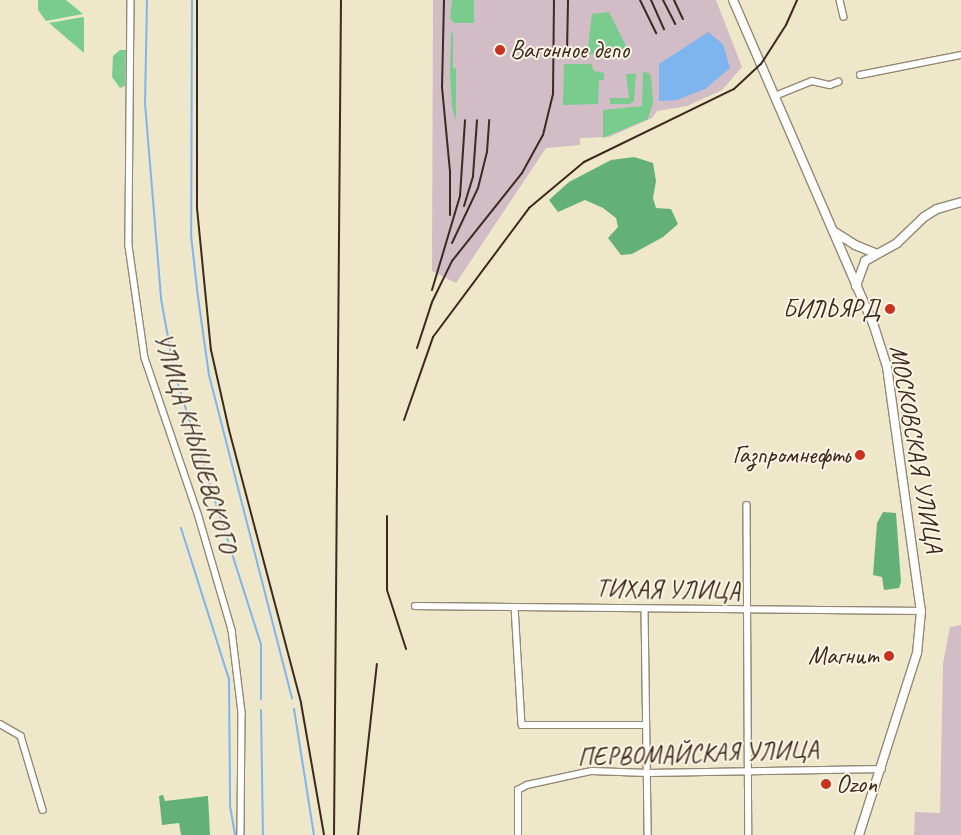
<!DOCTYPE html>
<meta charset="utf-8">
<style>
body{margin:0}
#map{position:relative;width:961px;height:835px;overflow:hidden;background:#eee7c9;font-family:Caveat,sans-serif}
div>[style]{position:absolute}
.industrial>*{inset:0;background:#d2bdc7}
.green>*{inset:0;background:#7acc8e}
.forest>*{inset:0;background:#63b079}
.water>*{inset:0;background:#7fb5ee}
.stream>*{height:2px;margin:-1px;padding:0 1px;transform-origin:1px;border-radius:1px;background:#7fb5ee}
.roads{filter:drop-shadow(1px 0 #948874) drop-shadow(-1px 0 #948874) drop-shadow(0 1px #948874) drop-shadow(0 -1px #948874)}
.minor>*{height:5.5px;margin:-2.75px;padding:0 2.75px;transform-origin:2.75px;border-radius:2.75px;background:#fff}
.tertiary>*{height:8px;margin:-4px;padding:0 4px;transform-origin:4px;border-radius:4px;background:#fff}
.rail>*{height:2px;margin:-1px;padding:0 1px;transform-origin:1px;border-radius:1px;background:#3b2a1e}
.dots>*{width:14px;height:14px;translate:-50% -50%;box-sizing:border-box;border:2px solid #fcf5e5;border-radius:50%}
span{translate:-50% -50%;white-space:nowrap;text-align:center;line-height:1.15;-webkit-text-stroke:4px #fcf5e5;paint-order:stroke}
.poi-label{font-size:25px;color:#3b2a1e}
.left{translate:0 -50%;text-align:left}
.right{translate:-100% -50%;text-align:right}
.street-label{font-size:25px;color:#3b2a1e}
</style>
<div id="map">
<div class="industrial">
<i style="clip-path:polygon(433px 0,716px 0,742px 67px,722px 90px,687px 106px,657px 111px,652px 118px,609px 137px,580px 138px,580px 145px,546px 148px,456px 283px,432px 271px)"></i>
<i style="clip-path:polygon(961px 625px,961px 835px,914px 835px,915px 812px,940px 813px,943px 664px,950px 627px)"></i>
</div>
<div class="green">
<i style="clip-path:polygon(38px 0,66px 0,83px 14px,46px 21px,38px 10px)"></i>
<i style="clip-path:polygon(452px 0,474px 0,474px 23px,454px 23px,450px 18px)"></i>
<i style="clip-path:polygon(609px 12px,629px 52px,628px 59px,587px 54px,592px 14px)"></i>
<i style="clip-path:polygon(83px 17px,84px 18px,84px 53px,49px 23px)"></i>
<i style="clip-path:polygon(453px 30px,453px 68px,456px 69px,456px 120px,452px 108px,450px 72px,451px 35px)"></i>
<i style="clip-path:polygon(120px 50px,126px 50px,125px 86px,120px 88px,112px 77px,113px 56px)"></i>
<i style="clip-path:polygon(564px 64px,591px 64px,594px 71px,604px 73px,604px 80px,599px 80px,598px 104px,563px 105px)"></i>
<i style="clip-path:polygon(643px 71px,651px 75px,653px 103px,648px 119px,603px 138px,603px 110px,642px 106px)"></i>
<i style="clip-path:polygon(626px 74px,636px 74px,634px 101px,630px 104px,610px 104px,610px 98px,629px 98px)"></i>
</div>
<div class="forest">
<i style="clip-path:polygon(634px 157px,653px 163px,656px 181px,653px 198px,656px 208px,671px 209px,678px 224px,663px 237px,632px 254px,621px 255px,608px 238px,618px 227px,616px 218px,603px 208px,585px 200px,558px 212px,549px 200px,569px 182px,611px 160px)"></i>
<i style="clip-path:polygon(883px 512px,896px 513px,901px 582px,899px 588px,884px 590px,882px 577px,873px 575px,877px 523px)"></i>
<i style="clip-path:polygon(163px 795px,165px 801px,208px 796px,210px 835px,181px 835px,179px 823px,162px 825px,159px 796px)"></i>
</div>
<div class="water">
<i style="clip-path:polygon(708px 32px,723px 44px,730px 68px,705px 89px,677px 100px,659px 101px,659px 64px)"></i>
</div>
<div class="stream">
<i style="left:147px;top:0;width:103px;rotate:91.1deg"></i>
<i style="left:145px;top:103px;width:197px;rotate:85.3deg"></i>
<i style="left:161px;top:299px;width:77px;rotate:79.6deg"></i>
<i style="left:175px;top:375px;width:283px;rotate:72.3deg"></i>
<i style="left:261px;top:645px;width:54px;rotate:90deg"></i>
<i style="left:192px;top:0;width:235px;rotate:90.2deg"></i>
<i style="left:191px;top:235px;width:62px;rotate:83.6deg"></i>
<i style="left:198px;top:297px;width:79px;rotate:82deg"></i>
<i style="left:209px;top:375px;width:334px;rotate:75.6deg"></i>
<i style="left:181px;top:528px;width:158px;rotate:72.4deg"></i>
<i style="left:229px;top:679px;width:127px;rotate:89.5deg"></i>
<i style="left:230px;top:806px;width:29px;rotate:80deg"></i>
<i style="left:294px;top:709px;width:128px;rotate:81deg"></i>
<i style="left:261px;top:710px;width:125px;rotate:89.1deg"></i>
</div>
<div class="roads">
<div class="minor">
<i style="left:131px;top:0;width:246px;rotate:90.5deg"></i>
<i style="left:129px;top:246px;width:113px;rotate:81.9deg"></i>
<i style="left:145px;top:358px;width:168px;rotate:71.2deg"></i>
<i style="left:199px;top:517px;width:118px;rotate:73.7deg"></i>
<i style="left:232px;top:630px;width:84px;rotate:83.1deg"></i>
<i style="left:242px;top:713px;width:122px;rotate:90.5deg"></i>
<i style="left:840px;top:0;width:17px;rotate:77deg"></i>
<i style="left:860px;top:75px;width:103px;rotate:-11.2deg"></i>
<i style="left:775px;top:96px;width:40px;rotate:-22deg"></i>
<i style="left:812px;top:81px;width:18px;rotate:13deg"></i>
<i style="left:830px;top:85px;width:9px;rotate:-21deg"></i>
<i style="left:747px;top:505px;width:330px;rotate:89.7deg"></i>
<i style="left:415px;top:606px;width:506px;rotate:0.57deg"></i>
<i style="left:515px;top:607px;width:118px;rotate:86.6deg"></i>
<i style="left:522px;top:725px;width:122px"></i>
<i style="left:645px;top:609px;width:226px;rotate:89.2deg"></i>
<i style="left:0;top:724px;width:24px;rotate:30deg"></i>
<i style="left:21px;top:736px;width:77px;rotate:73.4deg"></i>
<i style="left:518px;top:835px;width:45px;rotate:-90deg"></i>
<i style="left:518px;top:790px;width:10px;rotate:-29deg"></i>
<i style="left:527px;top:785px;width:66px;rotate:-12.2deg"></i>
<i style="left:592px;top:771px;width:56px;rotate:2deg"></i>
<i style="left:648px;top:773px;width:234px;rotate:-1deg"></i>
</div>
<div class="tertiary">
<i style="left:733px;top:0;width:352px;rotate:66.6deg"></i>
<i style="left:873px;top:323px;width:46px;rotate:72.3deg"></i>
<i style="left:887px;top:367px;width:246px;rotate:82.1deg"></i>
<i style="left:921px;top:611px;width:42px;rotate:95.4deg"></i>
<i style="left:917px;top:653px;width:191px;rotate:107.7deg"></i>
<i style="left:833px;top:231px;width:26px;rotate:32deg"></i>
<i style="left:855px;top:245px;width:22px;rotate:22deg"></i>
<i style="left:856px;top:286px;width:27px;rotate:-70deg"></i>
<i style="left:865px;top:261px;width:37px;rotate:-29deg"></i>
<i style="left:897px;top:243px;width:37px;rotate:-44deg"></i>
<i style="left:924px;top:217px;width:15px;rotate:-32deg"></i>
<i style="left:937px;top:209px;width:25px;rotate:-16deg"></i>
</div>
</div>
<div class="rail">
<i style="left:197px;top:0;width:208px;rotate:90deg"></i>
<i style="left:197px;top:208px;width:143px;rotate:84.4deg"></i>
<i style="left:211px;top:350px;width:82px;rotate:77.3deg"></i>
<i style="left:229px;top:430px;width:282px;rotate:75.2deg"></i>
<i style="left:301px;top:703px;width:134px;rotate:80.1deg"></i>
<i style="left:444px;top:0;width:87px;rotate:91.3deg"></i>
<i style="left:442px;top:87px;width:84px;rotate:84.6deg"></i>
<i style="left:450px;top:171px;width:44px;rotate:90deg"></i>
<i style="left:640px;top:0;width:37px;rotate:64deg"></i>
<i style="left:651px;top:0;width:32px;rotate:66deg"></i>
<i style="left:663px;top:0;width:27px;rotate:63deg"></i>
<i style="left:674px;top:0;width:21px;rotate:65deg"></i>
<i style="left:567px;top:53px;width:53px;rotate:-88.9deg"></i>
<i style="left:464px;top:206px;width:31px;rotate:-73deg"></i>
<i style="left:473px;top:176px;width:56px;rotate:-85.9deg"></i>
<i style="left:452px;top:243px;width:61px;rotate:-64.7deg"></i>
<i style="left:478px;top:188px;width:37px;rotate:-76deg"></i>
<i style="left:487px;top:152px;width:32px;rotate:-86deg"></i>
<i style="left:432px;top:290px;width:98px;rotate:-73.4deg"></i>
<i style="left:460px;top:196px;width:76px;rotate:-86.2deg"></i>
<i style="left:417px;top:348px;width:48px;rotate:-71.9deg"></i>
<i style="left:432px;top:302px;width:46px;rotate:-64deg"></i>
<i style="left:452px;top:261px;width:112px;rotate:-51.5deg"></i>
<i style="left:522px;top:173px;width:43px;rotate:-61.1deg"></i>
<i style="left:543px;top:135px;width:42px;rotate:-76.3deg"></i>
<i style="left:553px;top:94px;width:94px;rotate:-89.4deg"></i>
<i style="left:404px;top:420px;width:88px;rotate:-70.7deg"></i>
<i style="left:433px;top:337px;width:161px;rotate:-53.3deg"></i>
<i style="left:529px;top:208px;width:72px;rotate:-39.9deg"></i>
<i style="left:584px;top:162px;width:167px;rotate:-26deg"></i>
<i style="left:734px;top:89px;width:37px;rotate:-43deg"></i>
<i style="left:761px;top:64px;width:46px;rotate:-57.3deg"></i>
<i style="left:786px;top:25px;width:27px;rotate:-66deg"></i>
<i style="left:387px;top:516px;width:74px;rotate:90deg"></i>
<i style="left:387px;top:590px;width:62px;rotate:72.1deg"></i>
<i style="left:334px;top:835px;width:835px;rotate:-89.52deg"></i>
<i style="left:358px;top:835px;width:172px;rotate:-83.7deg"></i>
</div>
<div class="dots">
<i style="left:500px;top:50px;background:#c8321e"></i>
<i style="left:890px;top:309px;background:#c8321e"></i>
<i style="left:860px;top:455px;background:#c8321e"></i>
<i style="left:889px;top:656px;background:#c8321e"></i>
<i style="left:826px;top:784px;background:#c8321e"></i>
</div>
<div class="poi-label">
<span class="left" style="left:510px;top:50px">Вагонное депо</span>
<span class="right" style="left:880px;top:309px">БИЛЬЯРД</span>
<span class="right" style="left:850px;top:455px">Газпромнефть</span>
<span class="right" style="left:879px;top:656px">Магнит</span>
<span class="left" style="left:836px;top:784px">Ozon</span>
</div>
<div class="street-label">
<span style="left:195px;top:443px;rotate:73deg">УЛИЦА КНЫШЕВСКОГО</span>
<span style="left:916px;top:449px;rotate:80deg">МОСКОВСКАЯ УЛИЦА</span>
<span style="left:668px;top:590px;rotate:1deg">ТИХАЯ УЛИЦА</span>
<span style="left:698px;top:754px;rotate:-2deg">ПЕРВОМАЙСКАЯ УЛИЦА</span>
</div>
</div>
